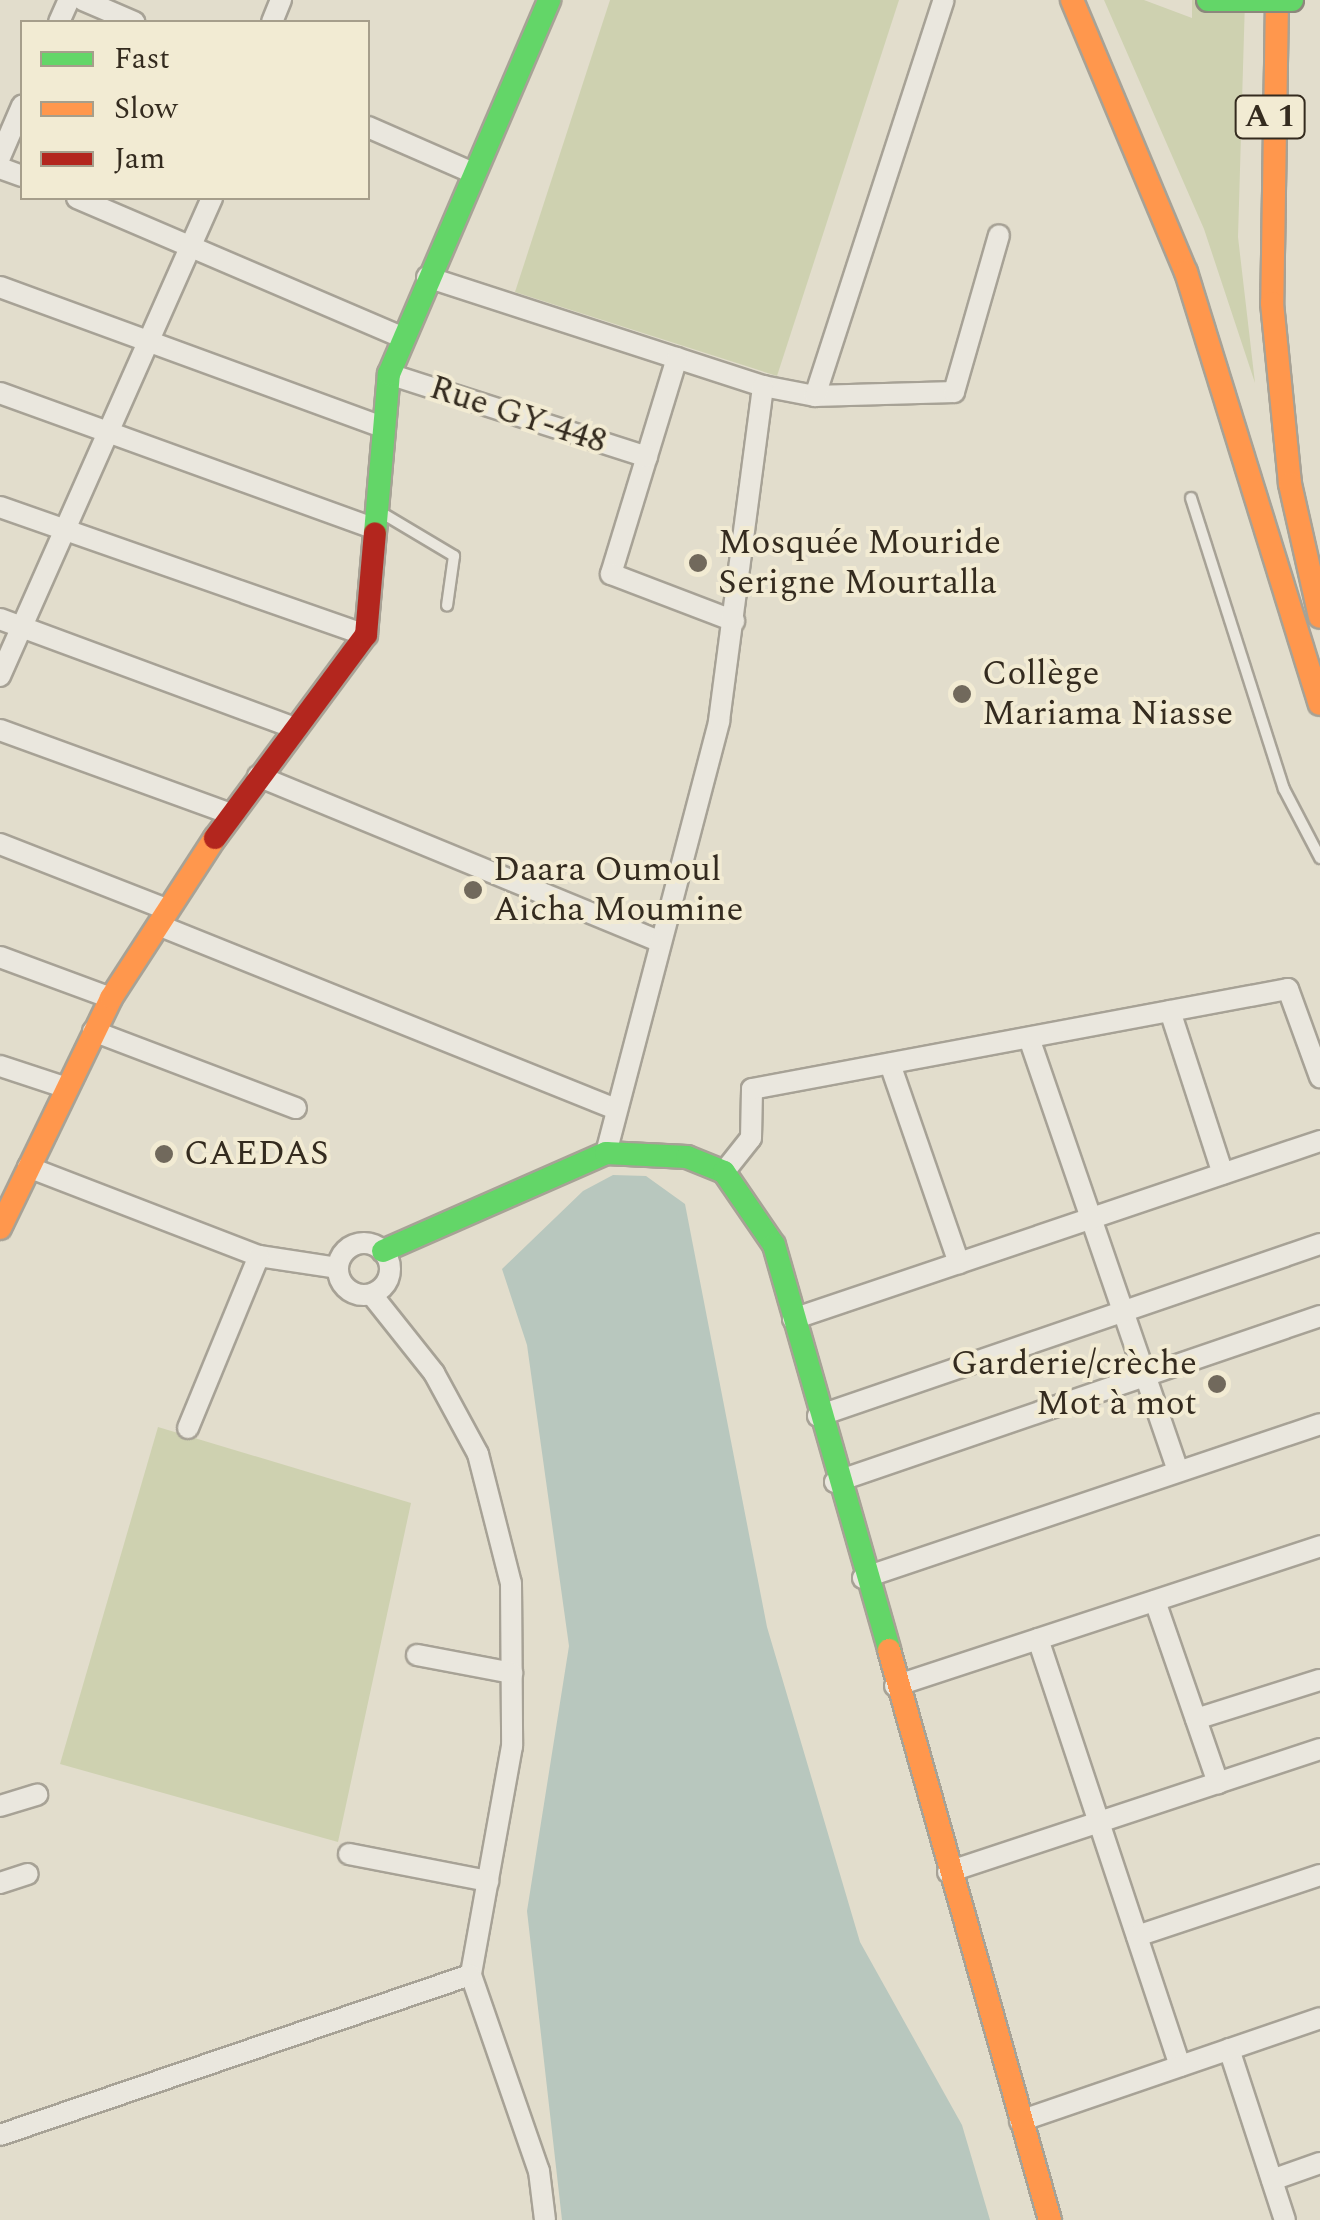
<!DOCTYPE html>
<meta charset="utf-8">
<style>
body{margin:0}
#map{position:relative;width:1320px;height:2220px;overflow:hidden;background:#e2ddcc;font-family:Spectral,serif}
div>[style]{position:absolute}
.green>*{inset:0;background:#ced1b0}
.water>*{inset:0;background:#b8c7be}
.roads{filter:drop-shadow(2px 0 #a7a296) drop-shadow(-2px 0 #a7a296) drop-shadow(0 2px #a7a296) drop-shadow(0 -2px #a7a296)}
.lane>*{height:10px;margin:-5px;padding:0 5px;transform-origin:5px;border-radius:5px;background:#eae7de}
.street>*{height:20px;margin:-10px;padding:0 10px;transform-origin:10px;border-radius:10px;background:#eae7de}
.street>.ring{margin:-10px;padding:0;box-sizing:content-box;background:none;border:20px solid #eae7de;border-radius:50%}
.fast>*{height:22px;margin:-11px;padding:0 11px;transform-origin:11px;border-radius:11px;background:#63d668}
.slow>*{height:22px;margin:-11px;padding:0 11px;transform-origin:11px;border-radius:11px;background:#ff974d}
.jam>*{height:22px;margin:-11px;padding:0 11px;transform-origin:11px;border-radius:11px;background:#b3261e}
.bridges{filter:drop-shadow(2px 0 #8c877c) drop-shadow(-2px 0 #8c877c) drop-shadow(0 2px #8c877c) drop-shadow(0 -2px #8c877c)}
.fast-bridge>*{height:22px;margin:-11px;padding:0 11px;transform-origin:11px;border-radius:11px;background:#63d668}
.dots>*{width:28px;height:28px;translate:-50% -50%;box-sizing:border-box;border:5px solid #f2ebd3;border-radius:50%}
span{translate:-50% -50%;white-space:nowrap;text-align:center;line-height:1.15;-webkit-text-stroke:8px #f2ebd3;paint-order:stroke}
.shield-label span{padding:2px 8px;background:#f2ebd3;border:2px solid;border-radius:8px;-webkit-text-stroke-width:0}
.shield-label{font-size:32px;color:#342b1f;font-weight:700}
.street-label{font-size:35px;color:#342b1f}
.poi-label{font-size:35px;color:#342b1f}
.left{translate:0 -50%;text-align:left}
.right{translate:-100% -50%;text-align:right}
.legend{position:absolute;left:20px;top:20px;width:350px;height:180px;box-sizing:border-box;background:#f2ebd3;border:2px solid #a69e8b;margin:0;padding:12px 18px;list-style:none;font-size:30px;color:#342b1f}
.legend li{display:flex;align-items:center;gap:20px;height:50px}
.legend b{width:50px;border:2px solid #a69e8b}
</style>
<div id="map">
<div class="green">
<i style="clip-path:polygon(610px 0,899px 0,777px 376px,515px 292px)"></i>
<i style="clip-path:polygon(1104px 0,1144px 0,1192px 18px,1192px 0,1245px 0,1238px 237px,1255px 383px,1204px 229px)"></i>
<i style="clip-path:polygon(158px 1427px,411px 1503px,338px 1842px,60px 1764px)"></i>
</div>
<div class="water">
<i style="clip-path:polygon(613px 1175px,646px 1176px,685px 1204px,767px 1627px,860px 1942px,962px 2125px,990px 2220px,562px 2220px,527px 1911px,569px 1646px,527px 1345px,502px 1269px,583px 1191px)"></i>
</div>
<div class="roads">
<div class="lane">
<i style="left:1191px;top:498px;width:305px;rotate:72.3deg"></i>
<i style="left:1284px;top:789px;width:78px;rotate:62.4deg"></i>
<i style="left:382px;top:513px;width:84px;rotate:30.8deg"></i>
<i style="left:454px;top:556px;width:50px;rotate:98deg"></i>
</div>
<div class="street">
<i style="left:83px;top:0;width:56px;rotate:23.3deg"></i>
<i style="left:59px;top:22px;width:24px;rotate:-66deg"></i>
<i style="left:272px;top:22px;width:24px;rotate:-68deg"></i>
<i style="left:368px;top:127px;width:112px;rotate:23.6deg"></i>
<i style="left:0;top:157px;width:56px;rotate:-66.7deg"></i>
<i style="left:0;top:168px;width:23px;rotate:20deg"></i>
<i style="left:77px;top:198px;width:353px;rotate:23.2deg"></i>
<i style="left:427px;top:277px;width:353px;rotate:18deg"></i>
<i style="left:763px;top:386px;width:53px;rotate:10.9deg"></i>
<i style="left:815px;top:396px;width:139px;rotate:-1.6deg"></i>
<i style="left:954px;top:392px;width:163px;rotate:-74deg"></i>
<i style="left:0;top:287px;width:401px;rotate:20.1deg"></i>
<i style="left:677px;top:358px;width:226px;rotate:107deg"></i>
<i style="left:611px;top:574px;width:132px;rotate:20.9deg"></i>
<i style="left:389px;top:374px;width:271px;rotate:17.8deg"></i>
<i style="left:0;top:393px;width:394px;rotate:19.9deg"></i>
<i style="left:815px;top:396px;width:416px;rotate:-72deg"></i>
<i style="left:0;top:507px;width:388px;rotate:19.3deg"></i>
<i style="left:0;top:619px;width:314px;rotate:20.3deg"></i>
<i style="left:0;top:676px;width:523px;rotate:-66.08deg"></i>
<i style="left:0;top:730px;width:246px;rotate:20deg"></i>
<i style="left:258px;top:776px;width:435px;rotate:22.4deg"></i>
<i style="left:0;top:844px;width:180px;rotate:21.4deg"></i>
<i style="left:158px;top:925px;width:494px;rotate:21.9deg"></i>
<i style="left:0;top:957px;width:118px;rotate:20.3deg"></i>
<i style="left:1170px;top:1011px;width:171px;rotate:72deg"></i>
<i style="left:93px;top:1031px;width:217px;rotate:20.8deg"></i>
<i style="left:1029px;top:1038px;width:458px;rotate:71deg"></i>
<i style="left:890px;top:1064px;width:211px;rotate:70.9deg"></i>
<i style="left:0;top:1066px;width:67px;rotate:18.2deg"></i>
<i style="left:606px;top:1153px;width:447px;rotate:-75.3deg"></i>
<i style="left:719px;top:721px;width:338px;rotate:-82.5deg"></i>
<i style="left:28px;top:1167px;width:248px;rotate:21.1deg"></i>
<i style="left:259px;top:1256px;width:79px;rotate:8.7deg"></i>
<i style="left:724px;top:1172px;width:43px;rotate:-51.5deg"></i>
<i style="left:751px;top:1138px;width:49px;rotate:-88.8deg"></i>
<i style="left:752px;top:1089px;width:545px;rotate:-10.57deg"></i>
<i style="left:1288px;top:989px;width:94px;rotate:70deg"></i>
<i class="ring" style="left:338px;top:1243px;width:32px;height:32px"></i>
<i style="left:372px;top:1295px;width:100px;rotate:51.5deg"></i>
<i style="left:434px;top:1373px;width:92px;rotate:61.5deg"></i>
<i style="left:478px;top:1454px;width:133px;rotate:75.7deg"></i>
<i style="left:511px;top:1583px;width:163px;rotate:89.6deg"></i>
<i style="left:512px;top:1746px;width:233px;rotate:100.2deg"></i>
<i style="left:471px;top:1975px;width:207px;rotate:70.9deg"></i>
<i style="left:539px;top:2171px;width:49px;rotate:83deg"></i>
<i style="left:793px;top:1319px;width:556px;rotate:-18.66deg"></i>
<i style="left:818px;top:1416px;width:531px;rotate:-18.91deg"></i>
<i style="left:188px;top:1428px;width:186px;rotate:-67.6deg"></i>
<i style="left:835px;top:1482px;width:513px;rotate:-18.89deg"></i>
<i style="left:863px;top:1578px;width:482px;rotate:-18.6deg"></i>
<i style="left:1155px;top:1601px;width:193px;rotate:70.9deg"></i>
<i style="left:1038px;top:1639px;width:450px;rotate:71.6deg"></i>
<i style="left:417px;top:1655px;width:97px;rotate:10.7deg"></i>
<i style="left:895px;top:1686px;width:447px;rotate:-18.2deg"></i>
<i style="left:1196px;top:1719px;width:130px;rotate:-17.5deg"></i>
<i style="left:0;top:1806px;width:39px;rotate:-17deg"></i>
<i style="left:349px;top:1854px;width:142px;rotate:11deg"></i>
<i style="left:948px;top:1872px;width:392px;rotate:-18.3deg"></i>
<i style="left:0;top:1883px;width:29px;rotate:-18deg"></i>
<i style="left:1137px;top:1936px;width:193px;rotate:-18.4deg"></i>
<i style="left:1229px;top:2049px;width:180px;rotate:71.9deg"></i>
<i style="left:1020px;top:2121px;width:317px;rotate:-18.9deg"></i>
<i style="left:0;top:2135px;width:497px;rotate:-18.8deg"></i>
<i style="left:1272px;top:2180px;width:51px;rotate:-19.5deg"></i>
</div>
<div class="fast">
<i style="left:375px;top:533px;width:160px;rotate:-85deg"></i>
<i style="left:389px;top:374px;width:407px;rotate:-66.8deg"></i>
<i style="left:383px;top:1251px;width:244px;rotate:-23.7deg"></i>
<i style="left:606px;top:1153px;width:81px;rotate:2.8deg"></i>
<i style="left:687px;top:1157px;width:40px;rotate:22deg"></i>
<i style="left:724px;top:1172px;width:88px;rotate:55.6deg"></i>
<i style="left:774px;top:1245px;width:421px;rotate:74.1deg"></i>
</div>
<div class="slow">
<i style="left:1072px;top:0;width:295px;rotate:67.3deg"></i>
<i style="left:1186px;top:272px;width:452px;rotate:72.8deg"></i>
<i style="left:1277px;top:0;width:303px;rotate:90.9deg"></i>
<i style="left:1272px;top:303px;width:182px;rotate:84.3deg"></i>
<i style="left:1290px;top:484px;width:136px;rotate:77.3deg"></i>
<i style="left:0;top:1228px;width:255px;rotate:-64.2deg"></i>
<i style="left:111px;top:998px;width:191px;rotate:-57deg"></i>
<i style="left:889px;top:1650px;width:592px;rotate:74.23deg"></i>
</div>
<div class="jam">
<i style="left:215px;top:838px;width:253px;rotate:-53.4deg"></i>
<i style="left:366px;top:635px;width:102px;rotate:-85deg"></i>
</div>
</div>
<div class="bridges">
<div class="fast-bridge">
<i style="left:1208px;top:0;width:84px"></i>
</div>
</div>
<div class="dots">
<i style="left:698px;top:563px;background:#71695c"></i>
<i style="left:962px;top:694px;background:#71695c"></i>
<i style="left:473px;top:890px;background:#71695c"></i>
<i style="left:164px;top:1154px;background:#71695c"></i>
<i style="left:1217px;top:1384px;background:#71695c"></i>
</div>
<div class="shield-label">
<span style="left:1270px;top:117px">A 1</span>
</div>
<div class="street-label">
<span style="left:518px;top:415px;rotate:18deg">Rue GY-448</span>
</div>
<div class="poi-label">
<span class="left" style="left:718px;top:563px">Mosquée Mouride<br>Serigne Mourtalla</span>
<span class="left" style="left:982px;top:694px">Collège<br>Mariama Niasse</span>
<span class="left" style="left:493px;top:890px">Daara Oumoul<br>Aicha Moumine</span>
<span class="left" style="left:184px;top:1154px">CAEDAS</span>
<span class="right" style="left:1197px;top:1384px">Garderie/crèche<br>Mot à mot</span>
</div>
<ul class="legend">
<li><b style="height:12px;background:#63d668"></b>Fast</li>
<li><b style="height:12px;background:#ff974d"></b>Slow</li>
<li><b style="height:12px;background:#b3261e"></b>Jam</li>
</ul>
</div>
